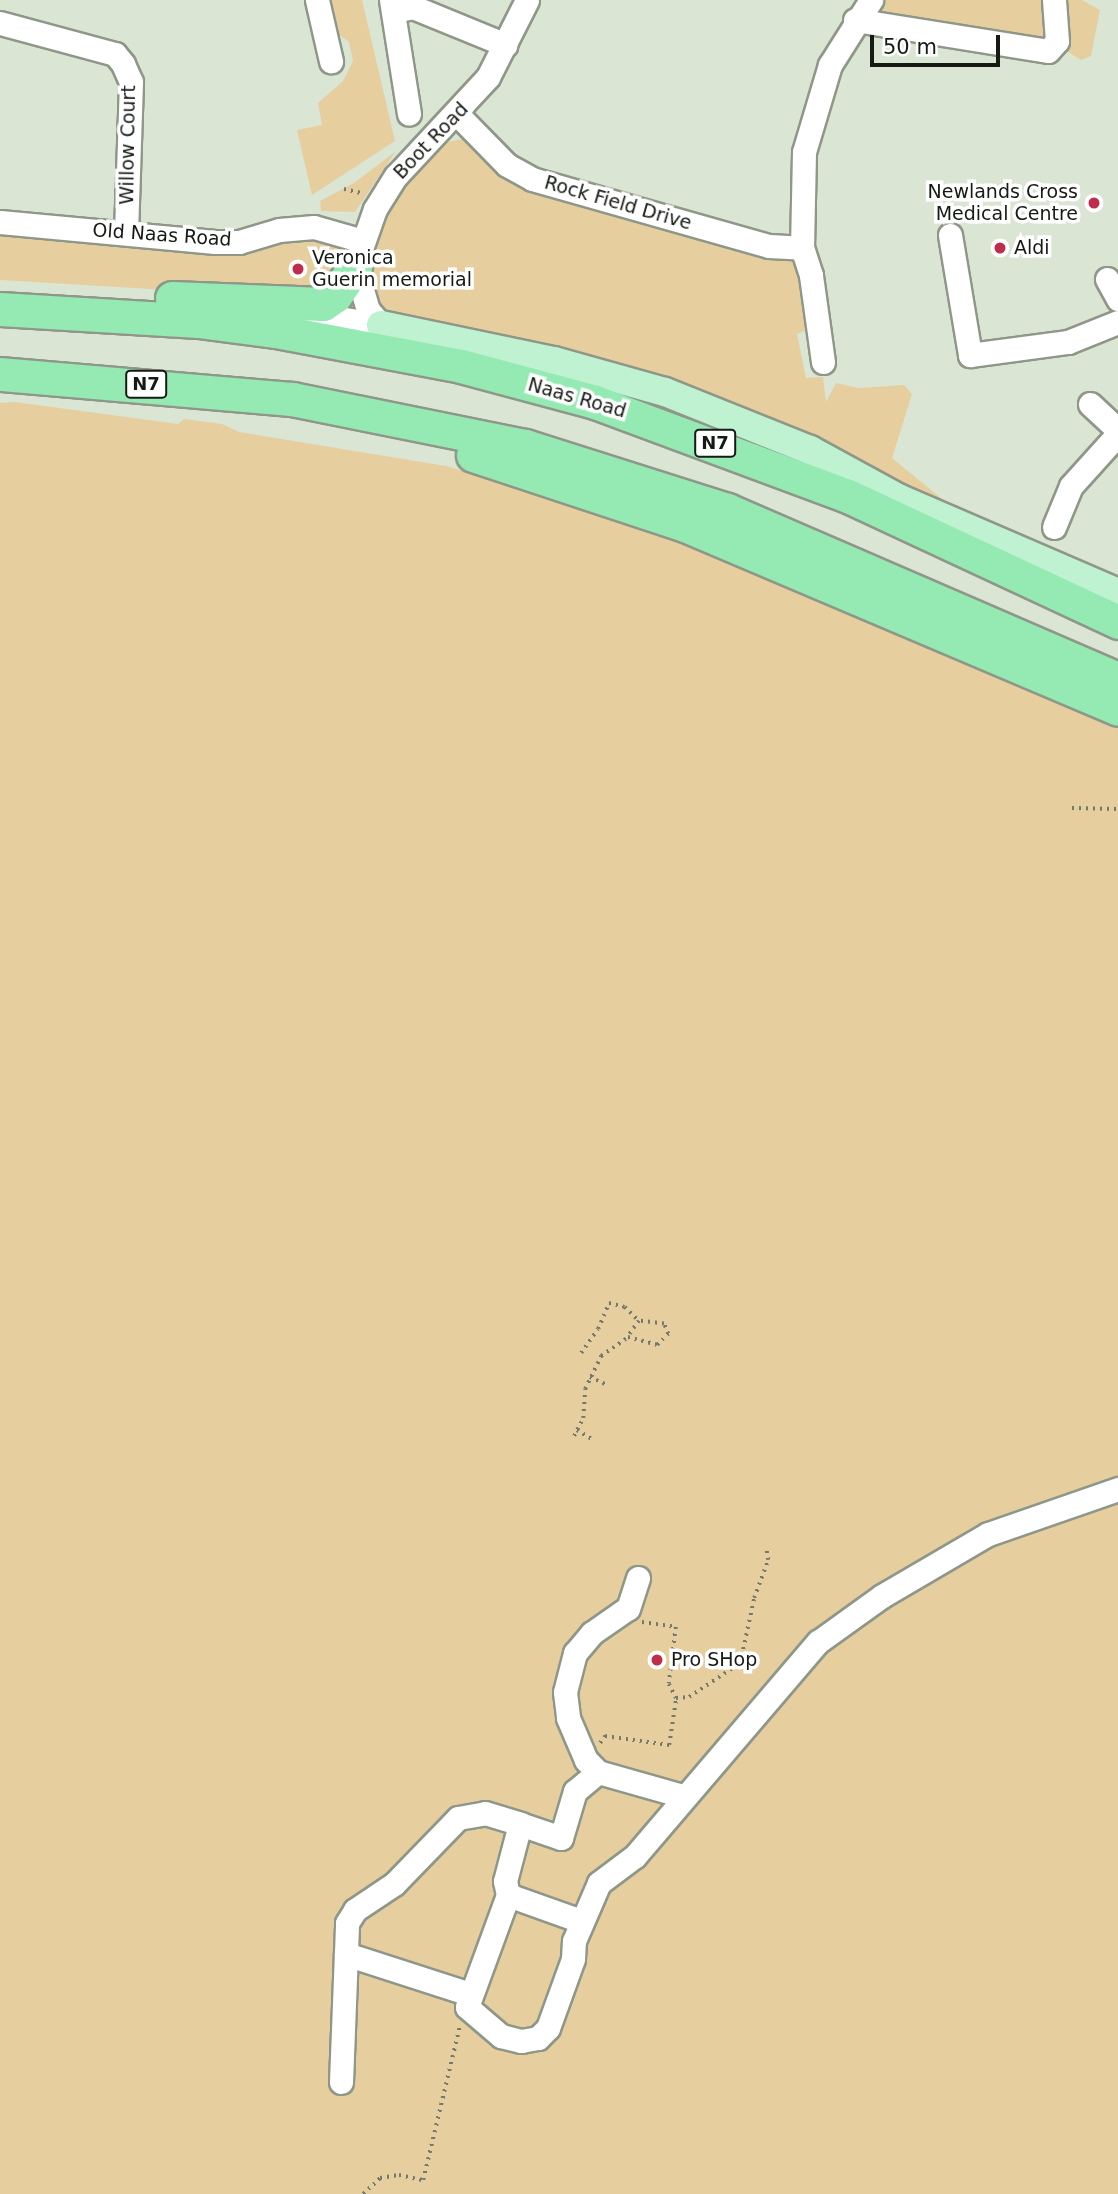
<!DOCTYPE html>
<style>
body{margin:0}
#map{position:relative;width:1118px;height:2194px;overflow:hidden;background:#dbe5d4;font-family:"DejaVu Sans",sans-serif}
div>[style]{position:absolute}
.green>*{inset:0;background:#e6ce9f}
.path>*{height:3.5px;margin-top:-1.75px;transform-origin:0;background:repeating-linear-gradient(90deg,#72796e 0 2px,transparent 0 7px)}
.roads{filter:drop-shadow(2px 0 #8e9788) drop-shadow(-2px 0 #8e9788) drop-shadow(0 2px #8e9788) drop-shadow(0 -2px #8e9788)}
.minor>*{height:23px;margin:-11.5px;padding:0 11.5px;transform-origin:11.5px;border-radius:11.5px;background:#fff}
.major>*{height:28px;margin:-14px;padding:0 14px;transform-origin:14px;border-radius:14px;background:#bff2d1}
.highway>*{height:33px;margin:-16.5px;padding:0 16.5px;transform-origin:16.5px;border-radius:16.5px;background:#94eab2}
.dots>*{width:19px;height:19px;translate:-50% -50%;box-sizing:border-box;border:4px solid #fff;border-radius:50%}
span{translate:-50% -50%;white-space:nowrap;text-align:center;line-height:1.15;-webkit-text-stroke:7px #fff;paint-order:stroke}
.shield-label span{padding:2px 5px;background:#fff;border:2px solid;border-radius:5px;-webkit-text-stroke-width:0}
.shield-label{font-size:18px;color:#161a14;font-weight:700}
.street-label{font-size:19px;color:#161a14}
.poi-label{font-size:19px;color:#161a14}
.right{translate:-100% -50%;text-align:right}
.left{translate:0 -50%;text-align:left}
.scale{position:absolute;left:870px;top:35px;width:130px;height:32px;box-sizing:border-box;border:4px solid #161a14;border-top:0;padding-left:9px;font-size:21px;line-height:24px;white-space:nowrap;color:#161a14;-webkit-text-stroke:5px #fff;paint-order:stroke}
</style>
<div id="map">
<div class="green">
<i style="clip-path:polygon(326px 0,362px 0,395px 141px,312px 195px,297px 130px,322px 125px,318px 103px,343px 81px,353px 61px,349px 42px,332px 29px)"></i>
<i style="clip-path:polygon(877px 0,1049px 0,1052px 28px,1043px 39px,864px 16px)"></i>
<i style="clip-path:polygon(1061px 0,1082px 0,1100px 10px,1091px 56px,1081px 60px,1062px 48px)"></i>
<i style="clip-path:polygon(462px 139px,479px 145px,496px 162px,792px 262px,803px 275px,813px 327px,797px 334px,806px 378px,823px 377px,826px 402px,836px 383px,858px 388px,904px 385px,912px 394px,892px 458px,948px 504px,819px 450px,392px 323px,373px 300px,374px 242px,400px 188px,448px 142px)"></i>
<i style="clip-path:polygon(396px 151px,355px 212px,321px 211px,320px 201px,354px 183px)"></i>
<i style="clip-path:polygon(0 233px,279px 239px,320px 233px,354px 239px,326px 283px,304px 298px,0 280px)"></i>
<i style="clip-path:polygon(15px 402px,178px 424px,184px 419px,222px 424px,239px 432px,446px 466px,534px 492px,705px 549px,1118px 724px,1118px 2194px,0 2194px,0 403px)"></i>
</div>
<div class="path">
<i style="left:344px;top:189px;width:18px;rotate:13deg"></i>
<i style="left:1072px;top:808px;width:46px;rotate:1.2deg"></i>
<i style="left:581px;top:1353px;width:29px;rotate:-55deg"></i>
<i style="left:598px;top:1329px;width:28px;rotate:-67deg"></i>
<i style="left:609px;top:1303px;width:16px;rotate:14deg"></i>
<i style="left:625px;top:1307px;width:20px;rotate:45deg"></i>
<i style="left:590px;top:1377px;width:19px;rotate:25deg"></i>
<i style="left:577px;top:1430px;width:17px;rotate:31deg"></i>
<i style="left:574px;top:1436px;width:20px;rotate:-63deg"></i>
<i style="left:583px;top:1418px;width:29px;rotate:-86deg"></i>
<i style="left:585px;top:1389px;width:37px;rotate:-64deg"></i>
<i style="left:601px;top:1356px;width:33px;rotate:-35deg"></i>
<i style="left:628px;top:1337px;width:30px;rotate:15deg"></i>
<i style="left:657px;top:1345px;width:16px;rotate:-45deg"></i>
<i style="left:668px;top:1334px;width:11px;rotate:-112deg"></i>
<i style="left:664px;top:1324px;width:25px;rotate:-173deg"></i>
<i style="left:639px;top:1321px;width:19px;rotate:125deg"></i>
<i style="left:642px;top:1622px;width:34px;rotate:8deg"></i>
<i style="left:676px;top:1627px;width:57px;rotate:97deg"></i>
<i style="left:669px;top:1684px;width:16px;rotate:63deg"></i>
<i style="left:676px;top:1698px;width:13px;rotate:-4deg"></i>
<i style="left:689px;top:1697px;width:61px;rotate:-33.7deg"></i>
<i style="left:740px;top:1663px;width:66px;rotate:-77.8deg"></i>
<i style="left:754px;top:1598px;width:40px;rotate:-69.8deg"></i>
<i style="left:768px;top:1560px;width:12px;rotate:-99deg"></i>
<i style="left:600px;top:1743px;width:9px;rotate:-54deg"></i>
<i style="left:605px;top:1736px;width:65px;rotate:8deg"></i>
<i style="left:669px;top:1745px;width:48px;rotate:-81.5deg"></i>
<i style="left:363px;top:2194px;width:23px;rotate:-43deg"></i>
<i style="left:380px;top:2178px;width:19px;rotate:-9deg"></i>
<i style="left:399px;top:2175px;width:25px;rotate:12deg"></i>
<i style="left:423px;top:2180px;width:159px;rotate:-76.6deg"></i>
</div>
<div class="roads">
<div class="minor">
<i style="left:317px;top:0;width:63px;rotate:77.1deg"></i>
<i style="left:391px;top:0;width:115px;rotate:81deg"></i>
<i style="left:393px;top:11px;width:20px;rotate:-11deg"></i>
<i style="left:413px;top:7px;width:100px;rotate:22.2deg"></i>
<i style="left:855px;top:20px;width:195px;rotate:9.1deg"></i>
<i style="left:1048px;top:51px;width:13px;rotate:-48deg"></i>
<i style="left:1057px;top:41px;width:41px;rotate:-94.2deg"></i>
<i style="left:0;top:23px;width:119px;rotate:15.1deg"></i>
<i style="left:115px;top:54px;width:13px;rotate:51deg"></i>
<i style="left:123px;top:64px;width:20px;rotate:66deg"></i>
<i style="left:131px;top:82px;width:151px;rotate:91.9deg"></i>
<i style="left:457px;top:114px;width:71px;rotate:45.6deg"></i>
<i style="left:507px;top:165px;width:29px;rotate:29deg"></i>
<i style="left:532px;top:179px;width:246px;rotate:15.8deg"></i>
<i style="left:769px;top:246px;width:33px;rotate:3deg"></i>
<i style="left:0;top:222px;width:216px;rotate:5.3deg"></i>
<i style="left:215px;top:242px;width:24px"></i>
<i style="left:239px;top:242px;width:42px;rotate:-16.7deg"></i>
<i style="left:279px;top:230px;width:35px;rotate:-5deg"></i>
<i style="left:314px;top:227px;width:51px;rotate:15.9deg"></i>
<i style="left:950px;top:235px;width:122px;rotate:80.5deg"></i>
<i style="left:970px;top:355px;width:99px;rotate:-7.6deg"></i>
<i style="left:1068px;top:342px;width:54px;rotate:-21.8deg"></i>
<i style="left:1107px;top:279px;width:23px;rotate:61deg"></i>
<i style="left:304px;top:312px;width:78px;rotate:9.6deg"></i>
<i style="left:381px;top:325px;width:20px;rotate:-131deg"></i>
<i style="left:368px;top:310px;width:46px;rotate:-106.5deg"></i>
<i style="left:355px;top:266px;width:60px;rotate:-70.7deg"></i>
<i style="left:375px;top:209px;width:39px;rotate:-58deg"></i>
<i style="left:396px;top:176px;width:135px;rotate:-47.1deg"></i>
<i style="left:488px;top:77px;width:86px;rotate:-63.1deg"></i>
<i style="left:823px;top:362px;width:88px;rotate:-97.9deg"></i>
<i style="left:811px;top:275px;width:28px;rotate:-108deg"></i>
<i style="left:802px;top:248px;width:96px;rotate:-88.8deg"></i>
<i style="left:804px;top:152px;width:91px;rotate:-73.4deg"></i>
<i style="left:830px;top:65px;width:77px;rotate:-57.8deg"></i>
<i style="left:1090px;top:404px;width:38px;rotate:43deg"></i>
<i style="left:1054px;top:527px;width:44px;rotate:-67.5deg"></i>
<i style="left:1071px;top:486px;width:70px;rotate:-47.9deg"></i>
<i style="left:638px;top:1578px;width:32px;rotate:108deg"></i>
<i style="left:628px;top:1608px;width:44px;rotate:145.2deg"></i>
<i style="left:592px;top:1633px;width:26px;rotate:130deg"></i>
<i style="left:575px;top:1653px;width:40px;rotate:104.4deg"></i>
<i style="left:565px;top:1692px;width:26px;rotate:83deg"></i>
<i style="left:568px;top:1718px;width:46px;rotate:66.8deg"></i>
<i style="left:586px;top:1760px;width:17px;rotate:45deg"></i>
<i style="left:598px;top:1772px;width:88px;rotate:15.8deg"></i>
<i style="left:598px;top:1772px;width:30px;rotate:140deg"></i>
<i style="left:575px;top:1791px;width:49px;rotate:106.6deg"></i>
<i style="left:561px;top:1838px;width:43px;rotate:-161.1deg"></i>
<i style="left:520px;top:1824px;width:59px;rotate:104.7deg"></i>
<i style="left:505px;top:1881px;width:14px;rotate:78deg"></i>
<i style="left:508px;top:1895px;width:119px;rotate:110.1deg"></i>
<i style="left:467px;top:2007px;width:45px;rotate:40.5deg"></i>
<i style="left:501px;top:2036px;width:21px;rotate:14deg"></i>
<i style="left:521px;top:2041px;width:17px;rotate:-10deg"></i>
<i style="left:538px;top:2038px;width:14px;rotate:-45deg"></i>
<i style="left:548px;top:2028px;width:73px;rotate:-70.1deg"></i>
<i style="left:573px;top:1959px;width:18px;rotate:-87deg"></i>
<i style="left:574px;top:1941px;width:63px;rotate:-66.7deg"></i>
<i style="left:599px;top:1883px;width:45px;rotate:-36.9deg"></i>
<i style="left:635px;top:1856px;width:282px;rotate:-49.5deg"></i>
<i style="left:818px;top:1642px;width:79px;rotate:-35.7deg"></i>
<i style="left:882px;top:1596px;width:123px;rotate:-30.3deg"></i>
<i style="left:988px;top:1534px;width:138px;rotate:-19.1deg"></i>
<i style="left:508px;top:1895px;width:77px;rotate:19.6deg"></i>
<i style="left:346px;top:1954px;width:130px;rotate:17.9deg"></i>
<i style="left:341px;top:2082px;width:159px;rotate:-87.8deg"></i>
<i style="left:347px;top:1923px;width:15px;rotate:-58deg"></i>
<i style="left:355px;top:1910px;width:47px;rotate:-33.7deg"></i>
<i style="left:394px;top:1884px;width:92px;rotate:-45.9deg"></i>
<i style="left:458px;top:1818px;width:27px;rotate:-10deg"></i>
<i style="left:485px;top:1813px;width:37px;rotate:17deg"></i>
</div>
<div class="major">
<i style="left:381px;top:325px;width:177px;rotate:11.8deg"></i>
<i style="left:554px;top:361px;width:115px;rotate:15.6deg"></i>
<i style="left:665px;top:392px;width:156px;rotate:21.8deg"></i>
<i style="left:810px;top:450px;width:102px;rotate:28.6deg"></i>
<i style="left:900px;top:499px;width:237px;rotate:23.3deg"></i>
</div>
<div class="highway">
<i style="left:172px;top:298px;width:151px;rotate:2.3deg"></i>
<i style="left:323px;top:304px;width:14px;rotate:-34deg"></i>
<i style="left:335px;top:296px;width:36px;rotate:-56deg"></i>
<i style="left:0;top:309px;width:198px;rotate:3.5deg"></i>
<i style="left:198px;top:321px;width:79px;rotate:7.3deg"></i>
<i style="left:276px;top:331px;width:188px;rotate:10.7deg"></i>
<i style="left:461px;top:366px;width:139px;rotate:15deg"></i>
<i style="left:595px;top:402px;width:270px;rotate:20.4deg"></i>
<i style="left:848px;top:496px;width:298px;rotate:25deg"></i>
<i style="left:0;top:374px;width:293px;rotate:4.9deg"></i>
<i style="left:292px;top:399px;width:238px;rotate:11.4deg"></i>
<i style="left:525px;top:446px;width:212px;rotate:17.6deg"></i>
<i style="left:727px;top:510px;width:426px;rotate:23.4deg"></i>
<i style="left:473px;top:455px;width:223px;rotate:18.3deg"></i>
<i style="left:685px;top:525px;width:470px;rotate:23deg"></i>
</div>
</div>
<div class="dots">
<i style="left:1094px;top:203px;background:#be2d4c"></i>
<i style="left:1000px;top:248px;background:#be2d4c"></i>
<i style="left:298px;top:269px;background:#be2d4c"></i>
<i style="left:657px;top:1660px;background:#be2d4c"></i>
</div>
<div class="shield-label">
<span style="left:146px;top:384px">N7</span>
<span style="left:715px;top:443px">N7</span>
</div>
<div class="street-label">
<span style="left:431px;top:141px;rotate:-46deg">Boot Road</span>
<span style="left:128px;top:145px;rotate:-89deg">Willow Court</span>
<span style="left:618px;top:203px;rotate:16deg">Rock Field Drive</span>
<span style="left:162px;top:235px;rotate:4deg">Old Naas Road</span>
<span style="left:577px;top:398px;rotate:16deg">Naas Road</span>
</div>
<div class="poi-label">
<span class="right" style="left:1078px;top:203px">Newlands Cross<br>Medical Centre</span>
<span class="left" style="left:1014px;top:248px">Aldi</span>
<span class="left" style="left:312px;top:269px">Veronica<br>Guerin memorial</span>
<span class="left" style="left:671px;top:1660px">Pro SHop</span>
</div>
<div class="scale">50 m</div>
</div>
